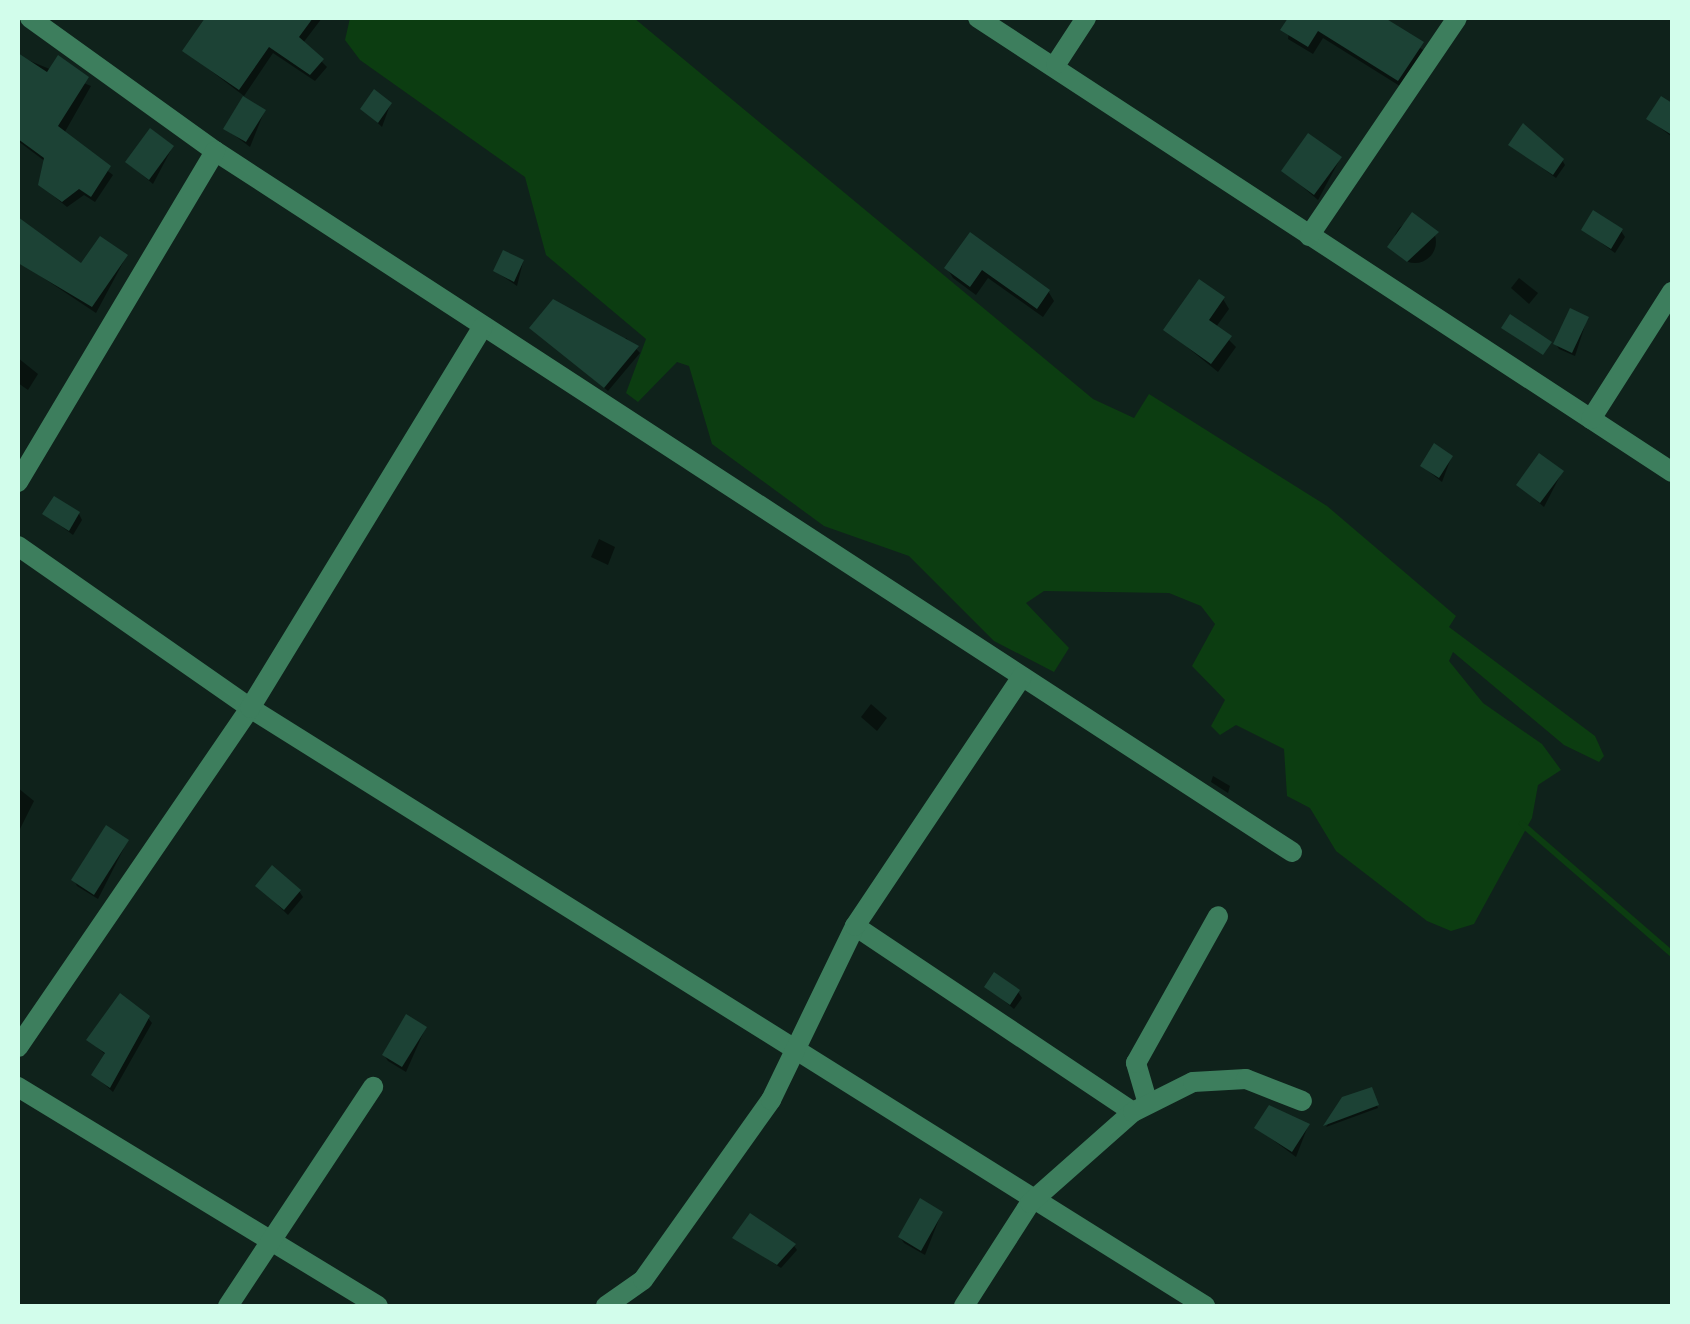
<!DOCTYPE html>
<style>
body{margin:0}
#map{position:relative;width:1690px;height:1324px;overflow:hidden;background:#0f221b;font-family:"DM Sans",sans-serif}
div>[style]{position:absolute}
.water>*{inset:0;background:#0c3d11}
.shadow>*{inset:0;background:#0007}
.round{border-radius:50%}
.stream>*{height:6px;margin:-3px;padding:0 3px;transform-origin:3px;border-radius:3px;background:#0c3d11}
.building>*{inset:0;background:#1c4235}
.street>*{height:20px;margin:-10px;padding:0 10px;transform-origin:10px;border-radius:10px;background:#3d7e5d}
span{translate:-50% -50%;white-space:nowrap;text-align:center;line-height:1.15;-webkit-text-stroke:8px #0f221b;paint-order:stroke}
.frame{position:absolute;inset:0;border:20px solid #d2fdeb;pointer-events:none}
</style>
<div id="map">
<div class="water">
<i style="clip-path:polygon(350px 18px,634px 18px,1093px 399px,1134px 418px,1149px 394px,1327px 506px,1456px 616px,1449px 627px,1595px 736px,1604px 756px,1599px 762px,1564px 745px,1453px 652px,1449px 661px,1483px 703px,1542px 744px,1561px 770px,1538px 785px,1532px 818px,1474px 924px,1451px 931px,1427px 921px,1336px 851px,1310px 808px,1287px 796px,1284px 749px,1236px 725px,1220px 735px,1211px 726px,1225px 700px,1192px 666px,1215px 624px,1201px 606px,1169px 593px,1044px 591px,1026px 603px,1069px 648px,1054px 672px,994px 641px,909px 556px,824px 526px,712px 444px,689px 366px,677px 362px,638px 402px,626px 393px,646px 339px,546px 255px,525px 177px,360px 60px,345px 40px)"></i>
</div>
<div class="shadow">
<i style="clip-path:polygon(222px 18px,322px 18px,303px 43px,327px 67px,315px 81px,273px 53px,244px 96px,185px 51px)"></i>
<i style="clip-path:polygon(1291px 18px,1380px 18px,1427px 53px,1403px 88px,1323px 38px,1313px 54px,1288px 39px)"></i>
<i style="clip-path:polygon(18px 56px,91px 86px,62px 137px,113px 175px,95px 202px,84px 195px,67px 207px,40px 185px,46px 162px,18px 141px)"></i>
<i style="clip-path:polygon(1662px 99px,1672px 106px,1672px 137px,1649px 119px)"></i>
<i style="clip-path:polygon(390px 105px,382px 127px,363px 109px)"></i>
<i style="clip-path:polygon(264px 112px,250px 147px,226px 129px)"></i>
<i style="clip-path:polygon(1511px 145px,1562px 160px,1565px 165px,1556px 178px)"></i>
<i style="clip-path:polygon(172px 148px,153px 184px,128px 163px)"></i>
<i style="clip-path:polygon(1340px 159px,1318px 200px,1284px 171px)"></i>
<i style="clip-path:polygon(18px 220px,82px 266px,126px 257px,96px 313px,18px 261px)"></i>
<i class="round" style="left:1394px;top:221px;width:42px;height:42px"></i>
<i style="clip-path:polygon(1584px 230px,1621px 231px,1625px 237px,1615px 253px)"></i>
<i style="clip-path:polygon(970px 236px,1048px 291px,1054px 301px,1043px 317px,988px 278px,976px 295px,953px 278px,947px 268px)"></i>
<i style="clip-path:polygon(523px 262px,517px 286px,495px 271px)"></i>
<i style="clip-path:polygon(1519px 278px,1538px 293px,1529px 304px,1511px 288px)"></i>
<i style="clip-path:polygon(1223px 299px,1229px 309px,1216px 327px,1236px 347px,1218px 372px,1166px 330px)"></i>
<i style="clip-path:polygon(1587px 319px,1575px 356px,1559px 349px,1556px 344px)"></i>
<i style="clip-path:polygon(532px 328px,620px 345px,626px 338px,640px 353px,608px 391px)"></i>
<i style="clip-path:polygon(18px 358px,38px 374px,28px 390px,18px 383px)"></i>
<i style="clip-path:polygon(1451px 458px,1442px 482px,1422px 466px)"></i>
<i style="clip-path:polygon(1562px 472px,1544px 507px,1518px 485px)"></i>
<i style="clip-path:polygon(45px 514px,79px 514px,82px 520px,73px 535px)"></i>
<i style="clip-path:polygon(599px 539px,615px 547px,608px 565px,591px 557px)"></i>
<i style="clip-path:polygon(871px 704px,887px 718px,877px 731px,861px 717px)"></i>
<i style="clip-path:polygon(1213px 776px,1230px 786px,1228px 793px,1211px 782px)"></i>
<i style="clip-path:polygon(18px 788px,34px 801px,18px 833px)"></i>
<i style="clip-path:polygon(127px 842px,98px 899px,77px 886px,74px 880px)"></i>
<i style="clip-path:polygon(258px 886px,299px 891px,303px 897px,288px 915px)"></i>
<i style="clip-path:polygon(987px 987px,1018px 992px,1022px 998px,1014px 1009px)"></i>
<i style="clip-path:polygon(148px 1018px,152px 1023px,113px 1092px,94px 1075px,107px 1056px,89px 1040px)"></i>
<i style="clip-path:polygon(425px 1029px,406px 1072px,388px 1061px,384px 1055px)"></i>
<i style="clip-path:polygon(1371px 1090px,1378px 1108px,1326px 1127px,1344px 1099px)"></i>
<i style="clip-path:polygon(1308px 1126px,1296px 1157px,1257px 1128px)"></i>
<i style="clip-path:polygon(941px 1214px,925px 1255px,904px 1243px,900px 1237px)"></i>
<i style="clip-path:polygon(735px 1238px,794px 1246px,797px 1250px,781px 1268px)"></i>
</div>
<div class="stream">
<i style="left:1522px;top:824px;width:198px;rotate:40.9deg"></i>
</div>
<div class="building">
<i style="clip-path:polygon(205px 18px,313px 18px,299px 37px,324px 59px,310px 75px,269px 47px,239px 90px,182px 51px)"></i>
<i style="clip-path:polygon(1288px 18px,1385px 18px,1424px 42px,1398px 81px,1318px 31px,1308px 47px,1280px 30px)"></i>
<i style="clip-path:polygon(18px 53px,47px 72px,58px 55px,89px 77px,58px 126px,111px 166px,91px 197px,79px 189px,62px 202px,38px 185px,44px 158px,18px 139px)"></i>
<i style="clip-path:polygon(374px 89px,392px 103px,378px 123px,360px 109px)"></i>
<i style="clip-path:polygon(243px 96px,266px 110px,246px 142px,223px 129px)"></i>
<i style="clip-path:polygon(1661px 96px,1672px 103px,1672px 135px,1646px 119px)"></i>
<i style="clip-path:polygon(1523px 123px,1564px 159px,1553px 175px,1508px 145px)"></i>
<i style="clip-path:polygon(150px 128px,174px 146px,149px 180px,125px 162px)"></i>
<i style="clip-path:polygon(1308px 133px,1342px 157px,1314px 195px,1281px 171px)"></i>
<i style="clip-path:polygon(1593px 210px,1623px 229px,1611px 249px,1581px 230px)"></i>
<i style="clip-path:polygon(1412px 212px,1439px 232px,1407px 262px,1387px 247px)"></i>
<i style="clip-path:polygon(18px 217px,81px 263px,100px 236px,128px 255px,92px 307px,18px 263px)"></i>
<i style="clip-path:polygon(970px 232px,1050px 290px,1037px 309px,982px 270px,970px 287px,944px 268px)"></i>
<i style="clip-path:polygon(503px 250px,524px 260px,514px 282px,493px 271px)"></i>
<i style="clip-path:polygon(1199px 279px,1225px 297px,1209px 320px,1232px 336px,1211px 364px,1163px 330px)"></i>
<i style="clip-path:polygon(553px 299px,639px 346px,604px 388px,529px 328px)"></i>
<i style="clip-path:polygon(1570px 308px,1589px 317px,1572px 353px,1553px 344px)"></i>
<i style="clip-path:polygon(1510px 314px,1552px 342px,1543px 355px,1501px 328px)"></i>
<i style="clip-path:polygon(1434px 443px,1453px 456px,1439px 478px,1420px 466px)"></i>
<i style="clip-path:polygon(1539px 453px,1564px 471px,1540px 503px,1516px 485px)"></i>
<i style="clip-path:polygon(54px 496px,80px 512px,69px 531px,42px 514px)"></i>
<i style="clip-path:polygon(106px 825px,129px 840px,94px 895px,71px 880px)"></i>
<i style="clip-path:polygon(272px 865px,301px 890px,284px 910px,255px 886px)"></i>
<i style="clip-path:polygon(994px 972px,1020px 990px,1010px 1005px,984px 987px)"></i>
<i style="clip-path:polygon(120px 993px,150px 1016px,110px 1088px,91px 1075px,105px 1053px,86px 1040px)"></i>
<i style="clip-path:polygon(406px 1014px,427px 1027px,402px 1067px,382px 1055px)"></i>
<i style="clip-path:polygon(1372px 1087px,1379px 1105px,1323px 1126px,1342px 1097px)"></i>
<i style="clip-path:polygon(1269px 1105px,1310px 1124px,1292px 1152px,1254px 1128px)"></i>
<i style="clip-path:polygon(920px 1198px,943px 1212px,921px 1251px,898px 1237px)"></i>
<i style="clip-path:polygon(750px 1213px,796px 1244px,777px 1265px,732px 1238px)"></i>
</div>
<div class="street">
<i style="left:30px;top:18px;width:228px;rotate:35.7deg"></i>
<i style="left:215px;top:151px;width:1285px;rotate:33.06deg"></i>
<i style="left:978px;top:18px;width:829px;rotate:33.19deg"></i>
<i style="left:1056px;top:64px;width:55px;rotate:-56.9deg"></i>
<i style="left:1309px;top:236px;width:263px;rotate:-55.8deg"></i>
<i style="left:1591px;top:419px;width:151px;rotate:-57.5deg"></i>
<i style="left:18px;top:482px;width:385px;rotate:-59.2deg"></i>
<i style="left:18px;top:546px;width:283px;rotate:34.9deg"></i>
<i style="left:250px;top:708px;width:1127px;rotate:32.05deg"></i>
<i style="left:855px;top:926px;width:334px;rotate:33.8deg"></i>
<i style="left:18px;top:1047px;width:411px;rotate:-55.6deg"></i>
<i style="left:250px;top:708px;width:447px;rotate:-58.6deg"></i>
<i style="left:18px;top:1087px;width:421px;rotate:31.3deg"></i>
<i style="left:1148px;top:1104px;width:43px;rotate:-106.3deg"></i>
<i style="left:1136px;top:1063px;width:168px;rotate:-60.8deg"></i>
<i style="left:228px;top:1306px;width:263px;rotate:-56.5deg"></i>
<i style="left:606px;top:1306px;width:45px;rotate:-35.1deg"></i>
<i style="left:643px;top:1280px;width:221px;rotate:-54.6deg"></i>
<i style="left:771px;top:1100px;width:193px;rotate:-64.2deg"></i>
<i style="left:855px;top:926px;width:300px;rotate:-56.2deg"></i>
<i style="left:964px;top:1306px;width:122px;rotate:-57.3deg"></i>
<i style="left:1030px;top:1203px;width:137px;rotate:-41.5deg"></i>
<i style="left:1133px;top:1112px;width:67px;rotate:-26.6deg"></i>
<i style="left:1193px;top:1082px;width:53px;rotate:-3.2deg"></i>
<i style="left:1246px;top:1079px;width:60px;rotate:21.4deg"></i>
</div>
<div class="frame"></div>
</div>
